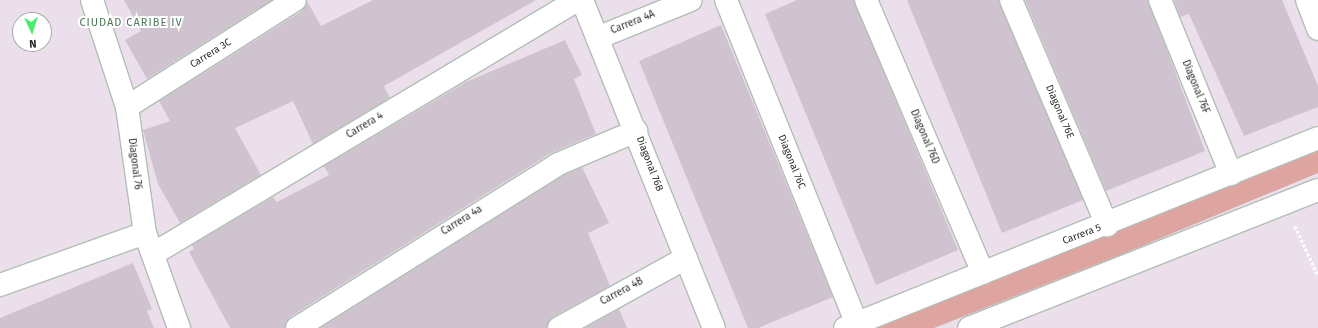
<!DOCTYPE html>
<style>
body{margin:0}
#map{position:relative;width:1318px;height:328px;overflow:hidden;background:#ecdfec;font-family:"Fira Sans",sans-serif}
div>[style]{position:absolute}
.green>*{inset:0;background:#dea4a0}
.building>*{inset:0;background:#cfc3cf}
.path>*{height:2.5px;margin-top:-1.25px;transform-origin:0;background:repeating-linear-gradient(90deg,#fff 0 3px,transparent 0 5px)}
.roads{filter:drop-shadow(1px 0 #b2beb5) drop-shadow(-1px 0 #b2beb5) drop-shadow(0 1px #b2beb5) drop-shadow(0 -1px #b2beb5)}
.minor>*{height:22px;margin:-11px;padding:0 11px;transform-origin:11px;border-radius:11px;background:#fff}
span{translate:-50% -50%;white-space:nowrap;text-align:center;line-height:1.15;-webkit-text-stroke:4px #fff;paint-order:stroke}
.street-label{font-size:10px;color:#2b2b2b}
.neighbourhood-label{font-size:11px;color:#4f7958;letter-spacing:1px}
.north{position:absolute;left:12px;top:12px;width:40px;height:40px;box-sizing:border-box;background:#fff;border:1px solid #aaa;border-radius:50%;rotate:176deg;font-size:11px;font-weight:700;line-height:16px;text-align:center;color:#2b2b2b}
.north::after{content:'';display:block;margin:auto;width:14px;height:18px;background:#4cec6f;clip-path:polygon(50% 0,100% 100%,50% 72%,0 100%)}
</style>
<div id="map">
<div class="green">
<i style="clip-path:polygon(1318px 149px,1318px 173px,1125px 253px,934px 328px,871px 328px)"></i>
</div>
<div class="building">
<i style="clip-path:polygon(124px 0,272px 0,147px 79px,125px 40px,141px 31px)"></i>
<i style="clip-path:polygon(373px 0,536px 0,384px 86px,390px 98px,313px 144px,293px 101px,235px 128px,261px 175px,180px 223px,158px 184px,143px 130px,170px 121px,159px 101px,302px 11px,307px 1px,321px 26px)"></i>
<i style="clip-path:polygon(797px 0,854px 0,958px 250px,876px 285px,765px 14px)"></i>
<i style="clip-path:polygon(907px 0,999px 0,1083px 200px,1002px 233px)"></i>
<i style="clip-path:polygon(1025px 0,1148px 0,1205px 151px,1106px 191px)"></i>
<i style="clip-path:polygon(1174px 0,1282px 0,1318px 86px,1318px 107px,1244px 136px,1189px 14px,1180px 17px)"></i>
<i style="clip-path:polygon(721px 25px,833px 297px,758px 328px,748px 328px,639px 61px)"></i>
<i style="clip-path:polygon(565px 40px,582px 75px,574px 79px,596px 134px,551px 153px,290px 317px,285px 328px,230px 328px,189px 252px,194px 249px,192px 245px,273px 197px,277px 202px,329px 175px,324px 166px,466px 82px)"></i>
<i style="clip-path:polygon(582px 167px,609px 223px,588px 233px,610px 286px,553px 317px,547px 328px,320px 328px,564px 175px)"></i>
<i style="clip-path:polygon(133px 263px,152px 309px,147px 311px,154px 328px,0 328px,0 318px)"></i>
<i style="clip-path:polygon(619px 309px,627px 328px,585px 328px)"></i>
</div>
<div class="path">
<i style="left:1295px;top:226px;width:54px;rotate:64.9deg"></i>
</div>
<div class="roads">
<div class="minor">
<i style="left:92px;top:0;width:113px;rotate:71.9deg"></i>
<i style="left:127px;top:107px;width:127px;rotate:81.9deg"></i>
<i style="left:145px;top:233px;width:101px;rotate:70.3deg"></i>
<i style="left:582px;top:0;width:354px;rotate:68.1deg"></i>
<i style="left:726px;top:0;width:349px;rotate:68deg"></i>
<i style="left:866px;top:0;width:297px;rotate:66.8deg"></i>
<i style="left:1011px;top:0;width:245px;rotate:66.9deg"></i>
<i style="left:1160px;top:0;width:188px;rotate:67.8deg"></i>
<i style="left:1307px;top:0;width:31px;rotate:69deg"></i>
<i style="left:597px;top:38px;width:101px;rotate:-22deg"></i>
<i style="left:127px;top:107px;width:199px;rotate:-32.5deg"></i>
<i style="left:153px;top:254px;width:495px;rotate:-30.9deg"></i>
<i style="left:0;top:285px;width:154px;rotate:-19.7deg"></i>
<i style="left:297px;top:328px;width:308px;rotate:-32.1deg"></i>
<i style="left:558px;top:164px;width:85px;rotate:-22.9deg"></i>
<i style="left:559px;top:328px;width:145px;rotate:-28.9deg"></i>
<i style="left:845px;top:328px;width:510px;rotate:-21.88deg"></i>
<i style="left:969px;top:328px;width:375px;rotate:-21.6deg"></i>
</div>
</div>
<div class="street-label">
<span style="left:633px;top:23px;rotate:-22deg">Carrera 4A</span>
<span style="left:211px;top:54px;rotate:-32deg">Carrera 3C</span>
<span style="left:1195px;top:87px;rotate:68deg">Diagonal 76F</span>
<span style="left:1059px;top:112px;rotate:67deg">Diagonal 76E</span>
<span style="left:365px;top:126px;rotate:-31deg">Carrera 4</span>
<span style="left:924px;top:137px;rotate:67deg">Diagonal 76D</span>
<span style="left:791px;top:162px;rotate:68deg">Diagonal 76C</span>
<span style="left:134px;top:164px;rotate:83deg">Diagonal 76</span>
<span style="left:649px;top:164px;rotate:69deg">Diagonal 76B</span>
<span style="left:462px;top:221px;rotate:-32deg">Carrera 4a</span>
<span style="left:1082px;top:235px;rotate:-21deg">Carrera 5</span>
<span style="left:622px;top:292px;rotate:-28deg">Carrera 4B</span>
</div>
<div class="neighbourhood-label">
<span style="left:131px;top:23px">CIUDAD CARIBE IV</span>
</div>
<div class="north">N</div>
</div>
